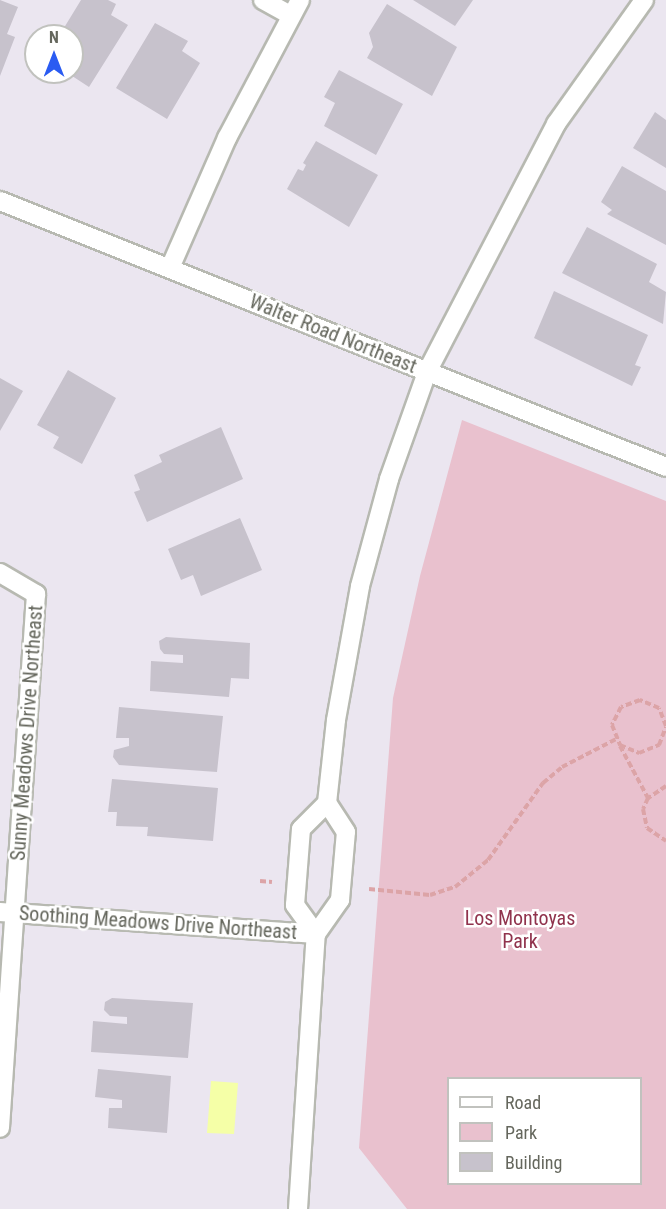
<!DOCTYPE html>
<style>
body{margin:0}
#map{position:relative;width:666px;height:1209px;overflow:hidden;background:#ebe6f0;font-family:"Roboto Condensed",sans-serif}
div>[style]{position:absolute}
.green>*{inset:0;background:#e9c1ce}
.water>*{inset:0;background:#f5ffa7}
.building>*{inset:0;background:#c7c2cc}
.path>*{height:4px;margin-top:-2px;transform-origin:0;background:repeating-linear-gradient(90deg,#dca4a7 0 6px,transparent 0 9px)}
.roads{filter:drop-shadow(2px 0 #b7b9b1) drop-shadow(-2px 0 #b7b9b1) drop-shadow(0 2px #b7b9b1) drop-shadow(0 -2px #b7b9b1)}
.minor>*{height:18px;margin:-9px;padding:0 9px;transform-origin:9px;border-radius:9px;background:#fff}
span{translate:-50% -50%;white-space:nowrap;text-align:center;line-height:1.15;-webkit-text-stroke:5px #fff;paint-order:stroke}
.street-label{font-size:20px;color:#65675d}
.park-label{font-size:20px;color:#90334d}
.legend{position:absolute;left:447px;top:1077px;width:195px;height:108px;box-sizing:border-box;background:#fff;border:2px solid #c1c2be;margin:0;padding:8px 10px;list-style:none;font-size:18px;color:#65675d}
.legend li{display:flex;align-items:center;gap:12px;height:30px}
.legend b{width:30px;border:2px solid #c1c2be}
.north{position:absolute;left:24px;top:24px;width:60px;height:60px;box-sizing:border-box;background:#fff;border:2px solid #c1c2be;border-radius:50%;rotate:0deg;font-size:16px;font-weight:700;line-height:24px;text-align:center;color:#65675d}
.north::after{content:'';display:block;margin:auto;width:21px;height:27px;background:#2a5bf2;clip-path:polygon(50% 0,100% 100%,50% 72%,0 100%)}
</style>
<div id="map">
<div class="green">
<i style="clip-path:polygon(evenodd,462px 420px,666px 501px,666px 1209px,407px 1209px,359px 1148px,393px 698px,420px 576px,462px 420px,448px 1078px,640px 1078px,640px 1184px,448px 1184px,448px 1078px)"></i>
</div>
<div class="water">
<i style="clip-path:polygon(211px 1081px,238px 1083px,234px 1134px,207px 1133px)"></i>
</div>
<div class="building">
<i style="clip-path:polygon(0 0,18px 7px,7px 34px,15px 37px,0 76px)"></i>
<i style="clip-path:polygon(81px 0,108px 0,116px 4px,111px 15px,128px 25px,89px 87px,66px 72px,72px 72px,72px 36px,59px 36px)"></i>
<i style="clip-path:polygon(413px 0,473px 0,455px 26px)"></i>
<i style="clip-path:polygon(387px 4px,457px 47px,432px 96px,367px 58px,373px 47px,369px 33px)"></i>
<i style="clip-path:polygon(155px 23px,188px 41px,182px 51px,200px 63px,167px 119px,116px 88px)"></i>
<i style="clip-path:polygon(339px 70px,403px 104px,376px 155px,324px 126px,335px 103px,324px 97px)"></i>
<i style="clip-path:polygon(655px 112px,666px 120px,666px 168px,633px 148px)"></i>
<i style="clip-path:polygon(316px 141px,378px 175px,349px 227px,287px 189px,298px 169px,303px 171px,306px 165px,303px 163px)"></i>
<i style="clip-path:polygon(622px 166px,666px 191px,666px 245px,607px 214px,612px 210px,601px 202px)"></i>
<i style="clip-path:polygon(587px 227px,657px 264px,649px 282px,666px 292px,663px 324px,562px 273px)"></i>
<i style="clip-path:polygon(554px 291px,648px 335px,635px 365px,641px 367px,632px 386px,534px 338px)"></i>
<i style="clip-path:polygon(68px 370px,116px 398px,82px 464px,53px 448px,59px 437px,37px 425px)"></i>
<i style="clip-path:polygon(0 378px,23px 391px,0 431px)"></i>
<i style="clip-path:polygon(221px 427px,243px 479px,147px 522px,134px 492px,140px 490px,134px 475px,162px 462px,159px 455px)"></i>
<i style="clip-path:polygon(240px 518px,262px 570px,201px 596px,193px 575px,181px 580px,168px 549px)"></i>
<i style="clip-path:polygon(166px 637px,250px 643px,249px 679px,231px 678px,229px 697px,150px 691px,151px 661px,183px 663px,183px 655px,164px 654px,160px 649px,159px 641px)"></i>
<i style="clip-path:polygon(119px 707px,223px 716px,217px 772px,119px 765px,113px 757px,114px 750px,129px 746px,129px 738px,116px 738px)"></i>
<i style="clip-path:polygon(112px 779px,218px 788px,213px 841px,147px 836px,148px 827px,116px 826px,117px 812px,108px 812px)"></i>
<i style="clip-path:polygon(112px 998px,193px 1003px,188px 1058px,91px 1052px,93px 1021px,127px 1024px,127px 1017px,110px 1016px,104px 1010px,105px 1002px)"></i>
<i style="clip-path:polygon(98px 1069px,171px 1076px,167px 1133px,108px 1128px,109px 1108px,122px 1108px,122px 1100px,95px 1097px)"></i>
</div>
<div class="path">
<i style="left:666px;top:726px;width:19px;rotate:-111deg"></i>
<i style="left:659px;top:708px;width:21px;rotate:-157deg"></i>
<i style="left:640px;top:700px;width:20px;rotate:160deg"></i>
<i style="left:621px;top:707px;width:20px;rotate:117deg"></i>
<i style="left:612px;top:725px;width:22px;rotate:68deg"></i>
<i style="left:620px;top:745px;width:21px;rotate:23deg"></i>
<i style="left:639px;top:753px;width:22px;rotate:-22deg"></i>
<i style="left:659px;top:745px;width:19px;rotate:-69deg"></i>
<i style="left:620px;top:746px;width:59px;rotate:61.7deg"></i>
<i style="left:666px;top:786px;width:22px;rotate:146deg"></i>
<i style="left:648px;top:798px;width:12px;rotate:114deg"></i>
<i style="left:643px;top:809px;width:19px;rotate:78deg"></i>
<i style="left:647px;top:828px;width:23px;rotate:34deg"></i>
<i style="left:260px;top:881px;width:12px;rotate:5deg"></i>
<i style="left:369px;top:889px;width:61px;rotate:5.6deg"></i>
<i style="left:430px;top:895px;width:26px;rotate:-18deg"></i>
<i style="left:455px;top:887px;width:43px;rotate:-39.3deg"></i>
<i style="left:488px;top:860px;width:95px;rotate:-54.5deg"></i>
<i style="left:543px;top:783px;width:25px;rotate:-40deg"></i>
<i style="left:562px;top:767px;width:61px;rotate:-27.4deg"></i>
</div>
<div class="roads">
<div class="minor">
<i style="left:263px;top:0;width:31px;rotate:29deg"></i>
<i style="left:0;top:201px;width:717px;rotate:21.77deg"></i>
<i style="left:170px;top:268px;width:142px;rotate:-66.3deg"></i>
<i style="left:227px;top:138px;width:156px;rotate:-62.1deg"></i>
<i style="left:0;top:573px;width:42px;rotate:30.3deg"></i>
<i style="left:36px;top:594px;width:535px;rotate:93.86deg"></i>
<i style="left:0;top:912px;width:317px;rotate:4deg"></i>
<i style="left:316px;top:934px;width:36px;rotate:-126deg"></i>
<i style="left:295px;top:905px;width:76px;rotate:-85.5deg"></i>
<i style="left:301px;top:829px;width:37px;rotate:-45deg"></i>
<i style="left:327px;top:803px;width:83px;rotate:-83.8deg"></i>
<i style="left:336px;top:720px;width:136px;rotate:-79.8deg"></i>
<i style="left:360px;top:586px;width:111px;rotate:-74.8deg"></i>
<i style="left:389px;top:479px;width:114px;rotate:-70.4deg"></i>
<i style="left:427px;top:372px;width:280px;rotate:-62.5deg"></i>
<i style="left:556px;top:124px;width:152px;rotate:-54.6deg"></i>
<i style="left:298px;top:1209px;width:276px;rotate:-86.3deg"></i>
<i style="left:316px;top:934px;width:42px;rotate:-54.8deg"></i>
<i style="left:340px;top:900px;width:68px;rotate:-85deg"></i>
<i style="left:346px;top:832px;width:35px;rotate:-123deg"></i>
</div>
</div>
<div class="street-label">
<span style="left:333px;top:334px;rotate:22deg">Walter Road Northeast</span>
<span style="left:27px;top:733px;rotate:-86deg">Sunny Meadows Drive Northeast</span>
<span style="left:158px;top:923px;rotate:4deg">Soothing Meadows Drive Northeast</span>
</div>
<div class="park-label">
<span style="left:520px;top:930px">Los Montoyas<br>Park</span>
</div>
<ul class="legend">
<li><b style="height:8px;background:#fff"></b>Road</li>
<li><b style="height:16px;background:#e9c1ce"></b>Park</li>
<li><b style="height:16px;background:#c7c2cc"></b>Building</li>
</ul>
<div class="north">N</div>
</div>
